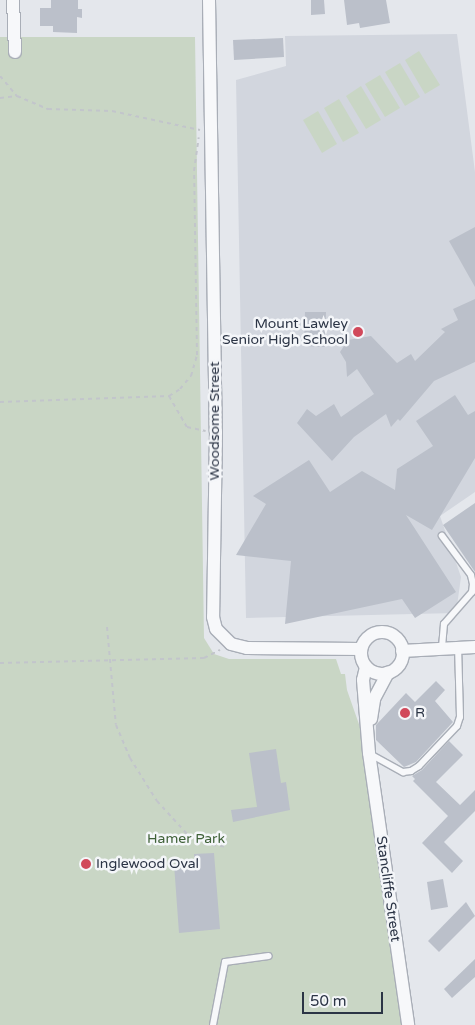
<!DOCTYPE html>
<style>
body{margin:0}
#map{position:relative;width:475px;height:1025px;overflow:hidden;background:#e4e7ec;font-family:"Varela Round",sans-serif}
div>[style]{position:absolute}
.built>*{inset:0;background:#d2d6de}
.green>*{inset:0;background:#c9d6c5}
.building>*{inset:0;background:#bbc0ca}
.path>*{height:2px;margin-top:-1px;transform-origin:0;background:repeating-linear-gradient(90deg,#c2c5cb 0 4px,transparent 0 8px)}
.roads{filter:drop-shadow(1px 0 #a9aeb7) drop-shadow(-1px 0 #a9aeb7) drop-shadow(0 1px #a9aeb7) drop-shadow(0 -1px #a9aeb7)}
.lane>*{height:6px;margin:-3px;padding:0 3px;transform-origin:3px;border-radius:3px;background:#f7f8fa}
.street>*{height:12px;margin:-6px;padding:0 6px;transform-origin:6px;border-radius:6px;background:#f7f8fa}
.street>.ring{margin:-6px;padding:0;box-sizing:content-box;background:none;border:12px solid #f7f8fa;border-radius:50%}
.dots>*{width:14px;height:14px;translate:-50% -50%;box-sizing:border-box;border:2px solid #f4f6f9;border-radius:50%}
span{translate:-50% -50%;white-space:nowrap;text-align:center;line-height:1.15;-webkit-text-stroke:5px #f4f6f9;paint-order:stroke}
.poi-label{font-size:14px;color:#2b3445}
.right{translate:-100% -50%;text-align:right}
.left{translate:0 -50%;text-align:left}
.street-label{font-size:14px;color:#2b3445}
.park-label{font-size:14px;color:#3f6138}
.scale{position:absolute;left:302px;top:992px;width:81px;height:22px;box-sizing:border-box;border:2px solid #2b3445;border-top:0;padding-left:6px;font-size:15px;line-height:18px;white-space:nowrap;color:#2b3445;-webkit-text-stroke:4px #f4f6f9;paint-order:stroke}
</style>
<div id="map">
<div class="built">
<i style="clip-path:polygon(457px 34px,475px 172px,475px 492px,440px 516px,461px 577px,456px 613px,246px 618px,236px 80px,286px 66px,285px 36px)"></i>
</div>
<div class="green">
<i style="clip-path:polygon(0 37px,195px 37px,204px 638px,214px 654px,229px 659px,336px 659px,341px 674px,345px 674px,347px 690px,369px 753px,406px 1025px,0 1025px)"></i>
<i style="clip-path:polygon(419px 51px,440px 85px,425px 94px,405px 60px)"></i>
<i style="clip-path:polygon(400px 63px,420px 97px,405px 106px,385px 72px)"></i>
<i style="clip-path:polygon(380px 75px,400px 108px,385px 117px,365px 84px)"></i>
<i style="clip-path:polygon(361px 86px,381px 120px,366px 129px,346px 96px)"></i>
<i style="clip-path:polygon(339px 99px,359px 133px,343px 142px,324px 108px)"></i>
<i style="clip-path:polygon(318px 111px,337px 144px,322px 153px,303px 120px)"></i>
</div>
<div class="building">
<i style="clip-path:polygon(51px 0,78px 0,78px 9px,82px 9px,82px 18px,77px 17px,77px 33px,53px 32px,53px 26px,40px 26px,40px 8px,51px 8px)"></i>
<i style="clip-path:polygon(311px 0,324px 0,325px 14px,311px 15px)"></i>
<i style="clip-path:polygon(344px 0,386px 0,390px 23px,360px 28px,359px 23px,347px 25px)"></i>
<i style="clip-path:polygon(283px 38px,284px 57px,234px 60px,233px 40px)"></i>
<i style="clip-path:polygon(475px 227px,475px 287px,449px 241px)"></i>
<i style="clip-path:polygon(475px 299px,475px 362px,434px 381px,400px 421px,398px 419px,391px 427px,386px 414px,354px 437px,332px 461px,297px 423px,307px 409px,316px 416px,334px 404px,341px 417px,374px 394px,357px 369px,347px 377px,346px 362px,340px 352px,348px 340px,371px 336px,397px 363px,411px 354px,415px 361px,445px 332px,441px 329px,458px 320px,453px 309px)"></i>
<i style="clip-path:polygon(305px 312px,326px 312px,325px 347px,304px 346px)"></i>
<i style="clip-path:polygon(455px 395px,468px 415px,475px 411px,475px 458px,432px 530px,406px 515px,456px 592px,415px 618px,402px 599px,285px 624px,291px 561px,236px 555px,266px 504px,253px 496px,309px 460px,330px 492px,362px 471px,395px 490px,397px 469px,433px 446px,416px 421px)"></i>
<i style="clip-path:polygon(475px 503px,475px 572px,443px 525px)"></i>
<i style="clip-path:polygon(436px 681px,445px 690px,435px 701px,453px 722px,416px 762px,404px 767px,376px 740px,376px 725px,406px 693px,415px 702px)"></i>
<i style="clip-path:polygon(449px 741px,463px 755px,436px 782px,460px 805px,475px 790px,475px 811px,444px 842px,463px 861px,452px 873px,422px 843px,448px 816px,413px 781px,415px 779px,412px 776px,422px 770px)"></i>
<i style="clip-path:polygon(276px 749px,281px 783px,286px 782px,290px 810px,233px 822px,231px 810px,257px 807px,249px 753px)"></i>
<i style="clip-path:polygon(214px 853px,220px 929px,179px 933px,174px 864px,195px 863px,194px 854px)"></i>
<i style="clip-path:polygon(443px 879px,448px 907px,431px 910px,427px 882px)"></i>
<i style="clip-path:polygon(466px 902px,475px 916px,439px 952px,428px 941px)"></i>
<i style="clip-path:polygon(475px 959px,475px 977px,452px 998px,444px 989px)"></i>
</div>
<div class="path">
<i style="left:0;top:76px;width:26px;rotate:50deg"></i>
<i style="left:17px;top:96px;width:34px;rotate:23deg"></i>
<i style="left:48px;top:109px;width:64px;rotate:1.8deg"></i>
<i style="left:112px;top:111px;width:90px;rotate:12.2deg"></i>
<i style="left:0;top:98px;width:17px;rotate:-7deg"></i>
<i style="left:169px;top:396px;width:13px;rotate:-32deg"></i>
<i style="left:180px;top:389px;width:17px;rotate:-50deg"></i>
<i style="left:191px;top:376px;width:22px;rotate:-74deg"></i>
<i style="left:197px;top:355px;width:184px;rotate:-90.9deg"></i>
<i style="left:194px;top:171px;width:34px;rotate:-82deg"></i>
<i style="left:0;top:402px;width:169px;rotate:-2deg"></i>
<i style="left:169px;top:396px;width:36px;rotate:60deg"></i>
<i style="left:187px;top:427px;width:19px;rotate:12deg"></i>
<i style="left:107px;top:627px;width:98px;rotate:84.8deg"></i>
<i style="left:116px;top:725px;width:36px;rotate:67deg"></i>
<i style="left:130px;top:758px;width:51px;rotate:57.9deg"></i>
<i style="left:157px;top:801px;width:47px;rotate:47.6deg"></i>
<i style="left:189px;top:836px;width:17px;rotate:28deg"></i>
<i style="left:204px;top:844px;width:23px;rotate:7deg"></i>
<i style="left:0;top:663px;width:204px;rotate:-1.4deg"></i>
<i style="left:204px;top:658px;width:18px;rotate:-27deg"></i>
</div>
<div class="roads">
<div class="lane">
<i style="left:442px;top:647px;width:23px;rotate:-85deg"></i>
<i style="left:444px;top:624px;width:43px;rotate:-48.8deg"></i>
<i style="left:472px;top:592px;width:8px;rotate:-83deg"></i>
<i style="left:473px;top:584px;width:9px;rotate:-103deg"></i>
<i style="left:471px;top:575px;width:49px;rotate:-126.6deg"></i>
<i style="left:370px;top:754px;width:38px;rotate:29deg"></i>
<i style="left:403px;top:772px;width:8px;rotate:-7deg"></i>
<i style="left:411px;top:771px;width:9px;rotate:-32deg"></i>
<i style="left:419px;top:766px;width:55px;rotate:-46.5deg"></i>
<i style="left:457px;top:726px;width:9px;rotate:-72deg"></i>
<i style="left:460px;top:717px;width:70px;rotate:-91.6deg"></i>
<i style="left:213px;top:1025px;width:64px;rotate:-79.2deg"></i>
<i style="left:225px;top:962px;width:44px;rotate:-7.8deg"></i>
</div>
<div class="street">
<i style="left:13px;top:0;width:52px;rotate:87.8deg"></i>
<i style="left:209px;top:0;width:432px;rotate:89.1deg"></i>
<i style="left:216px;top:432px;width:185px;rotate:90.9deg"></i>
<i style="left:213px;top:617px;width:12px;rotate:76deg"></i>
<i style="left:216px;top:629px;width:21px;rotate:45deg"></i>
<i style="left:231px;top:644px;width:16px;rotate:14deg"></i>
<i style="left:247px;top:648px;width:114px;rotate:0.5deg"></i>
<i class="ring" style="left:361px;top:632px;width:30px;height:30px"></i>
<i style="left:402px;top:651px;width:73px;rotate:-3.1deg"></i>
<i style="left:366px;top:667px;width:13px;rotate:103deg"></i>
<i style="left:363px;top:680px;width:73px;rotate:85.3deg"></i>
<i style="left:369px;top:753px;width:275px;rotate:81.8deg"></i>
<i style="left:371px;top:719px;width:20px;rotate:-81deg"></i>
<i style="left:374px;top:699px;width:30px;rotate:-62deg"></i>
</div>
</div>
<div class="dots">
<i style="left:358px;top:332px;background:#d1495b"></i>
<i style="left:405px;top:713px;background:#d1495b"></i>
<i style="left:86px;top:864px;background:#d1495b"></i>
</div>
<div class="poi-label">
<span class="right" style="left:348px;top:332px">Mount Lawley<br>Senior High School</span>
<span class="left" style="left:415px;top:713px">R</span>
<span class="left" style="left:96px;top:864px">Inglewood Oval</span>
</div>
<div class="street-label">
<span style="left:215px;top:421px;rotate:-90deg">Woodsome Street</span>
<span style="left:388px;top:889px;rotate:82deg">Stancliffe Street</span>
</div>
<div class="park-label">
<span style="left:186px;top:839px">Hamer Park</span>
</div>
<div class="scale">50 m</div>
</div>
